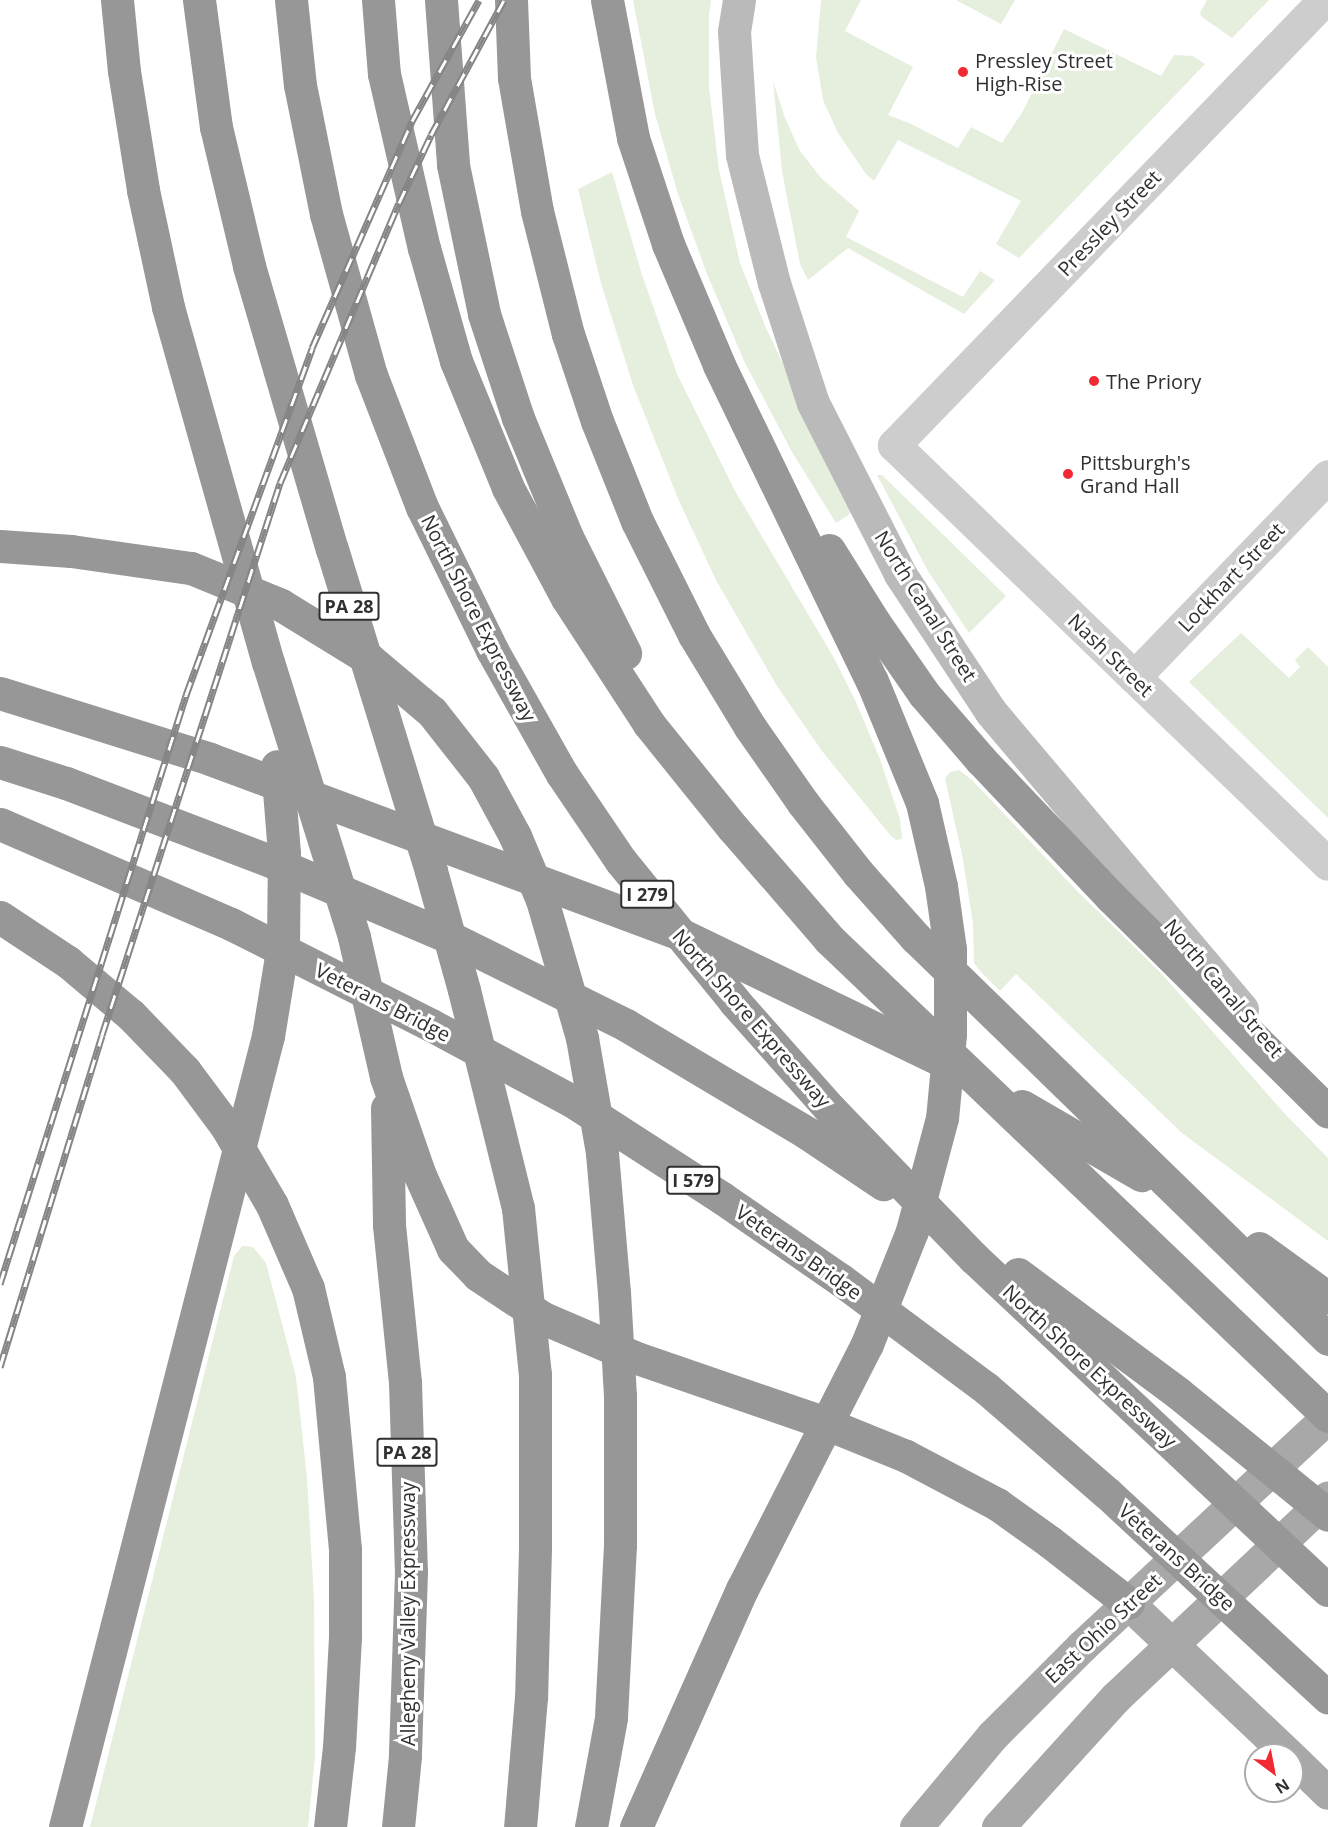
<!DOCTYPE html>
<style>
body{margin:0}
#map{position:relative;width:1328px;height:1827px;overflow:hidden;background:#fff;font-family:"Open Sans",sans-serif}
div>[style]{position:absolute}
.green>*{inset:0;background:#e6eedd}
.street>*{height:33px;margin:-16.5px;padding:0 16.5px;transform-origin:16.5px;border-radius:16.5px;background:#cdcdcd}
.secondary>*{height:33px;margin:-16.5px;padding:0 16.5px;transform-origin:16.5px;border-radius:16.5px;background:#bababa}
.primary>*{height:33px;margin:-16.5px;padding:0 16.5px;transform-origin:16.5px;border-radius:16.5px;background:#a8a8a8}
.highway>*{height:33px;margin:-16.5px;padding:0 16.5px;transform-origin:16.5px;border-radius:16.5px;background:#979797}
.rail>*{height:7px;margin-top:-3.5px;transform-origin:0;background:repeating-linear-gradient(90deg,#fff 0 14px,#858585 0 28px);box-sizing:border-box;border-block:2px solid #858585}
.dots>*{width:16px;height:16px;translate:-50% -50%;box-sizing:border-box;border:3px solid #fff;border-radius:50%}
span{translate:-50% -50%;white-space:nowrap;text-align:center;line-height:1.15;-webkit-text-stroke:6px #fff;paint-order:stroke}
.shield-label span{padding:2px 4px;background:#fff;border:2px solid;border-radius:4px;-webkit-text-stroke-width:0}
.shield-label{font-size:18px;color:#303030;font-weight:700}
.poi-label{font-size:20px;color:#303030}
.left{translate:0 -50%;text-align:left}
.street-label{font-size:20px;color:#303030}
.north{position:absolute;left:1244px;top:1743px;width:60px;height:60px;box-sizing:border-box;background:#fff;border:2px solid #acacac;border-radius:50%;rotate:148deg;font-size:16px;font-weight:700;line-height:24px;text-align:center;color:#303030}
.north::after{content:'';display:block;margin:auto;width:21px;height:27px;background:#f02933;clip-path:polygon(50% 0,100% 100%,50% 72%,0 100%)}
</style>
<div id="map">
<div class="green">
<i style="clip-path:polygon(633px 0,711px 0,709px 16px,709px 87px,719px 170px,740px 263px,766px 328px,853px 512px,836px 523px,792px 452px,745px 363px,707px 274px,678px 194px,655px 114px)"></i>
<i style="clip-path:polygon(821px 0,861px 0,845px 31px,913px 67px,888px 115px,909px 123px,958px 148px,971px 127px,1002px 143px,1023px 111px,1064px 29px,1161px 76px,1174px 55px,1193px 56px,1205px 64px,1019px 258px,996px 244px,1021px 201px,898px 140px,874px 181px,866px 174px,838px 133px,823px 100px,816px 57px)"></i>
<i style="clip-path:polygon(956px 0,1015px 0,1001px 24px)"></i>
<i style="clip-path:polygon(1207px 0,1269px 0,1232px 38px,1202px 17px,1200px 13px)"></i>
<i style="clip-path:polygon(773px 81px,785px 118px,800px 151px,821px 178px,859px 211px,846px 237px,963px 297px,980px 271px,995px 280px,964px 314px,848px 248px,808px 280px,800px 264px,782px 171px)"></i>
<i style="clip-path:polygon(612px 172px,642px 275px,677px 374px,735px 491px,834px 658px,855px 700px,880px 759px,900px 819px,902px 839px,896px 840px,891px 836px,822px 751px,777px 686px,716px 580px,679px 501px,633px 385px,601px 283px,578px 189px)"></i>
<i style="clip-path:polygon(877px 475px,882px 475px,1006px 596px,969px 633px,928px 571px)"></i>
<i style="clip-path:polygon(1241px 633px,1289px 678px,1300px 667px,1295px 660px,1308px 647px,1328px 667px,1328px 818px,1189px 682px)"></i>
<i style="clip-path:polygon(959px 770px,973px 781px,1079px 893px,1161px 973px,1285px 1114px,1328px 1158px,1328px 1241px,1182px 1133px,1016px 974px,1000px 991px,982px 973px,974px 963px,973px 923px,962px 854px,945px 779px,950px 772px)"></i>
<i style="clip-path:polygon(242px 1246px,253px 1247px,266px 1263px,296px 1377px,307px 1478px,314px 1599px,315px 1757px,308px 1827px,90px 1827px,234px 1256px)"></i>
</div>
<div class="street">
<i style="left:1324px;top:0;width:619px;rotate:134.02deg"></i>
<i style="left:894px;top:445px;width:603px;rotate:43.99deg"></i>
<i style="left:1134px;top:677px;width:279px;rotate:-46deg"></i>
</div>
<div class="secondary">
<i style="left:739px;top:0;width:31px;rotate:99deg"></i>
<i style="left:734px;top:31px;width:124px;rotate:86.3deg"></i>
<i style="left:742px;top:155px;width:132px;rotate:76deg"></i>
<i style="left:774px;top:283px;width:126px;rotate:72deg"></i>
<i style="left:813px;top:403px;width:192px;rotate:63deg"></i>
<i style="left:900px;top:574px;width:165px;rotate:56.6deg"></i>
<i style="left:991px;top:712px;width:389px;rotate:49.8deg"></i>
</div>
<div class="primary">
<i style="left:1128px;top:1603px;width:221px;rotate:43.4deg"></i>
<i style="left:1292px;top:1758px;width:50px;rotate:44.2deg"></i>
<i style="left:916px;top:1827px;width:119px;rotate:-50.1deg"></i>
<i style="left:992px;top:1736px;width:127px;rotate:-45deg"></i>
<i style="left:1082px;top:1646px;width:336px;rotate:-43deg"></i>
<i style="left:998px;top:1827px;width:176px;rotate:-47.8deg"></i>
<i style="left:1116px;top:1697px;width:291px;rotate:-43.3deg"></i>
</div>
<div class="highway">
<i style="left:117px;top:0;width:71px;rotate:84.4deg"></i>
<i style="left:124px;top:71px;width:121px;rotate:80.9deg"></i>
<i style="left:143px;top:190px;width:120px;rotate:77.9deg"></i>
<i style="left:168px;top:307px;width:369px;rotate:74.3deg"></i>
<i style="left:268px;top:662px;width:288px;rotate:72.6deg"></i>
<i style="left:354px;top:937px;width:144px;rotate:77.1deg"></i>
<i style="left:386px;top:1077px;width:102px;rotate:71deg"></i>
<i style="left:419px;top:1173px;width:83px;rotate:65.9deg"></i>
<i style="left:453px;top:1249px;width:36px;rotate:46deg"></i>
<i style="left:478px;top:1275px;width:78px;rotate:33.5deg"></i>
<i style="left:543px;top:1318px;width:99px;rotate:23.2deg"></i>
<i style="left:634px;top:1357px;width:194px;rotate:19deg"></i>
<i style="left:817px;top:1420px;width:96px;rotate:22deg"></i>
<i style="left:906px;top:1456px;width:103px;rotate:27.8deg"></i>
<i style="left:997px;top:1504px;width:65px;rotate:35.6deg"></i>
<i style="left:1050px;top:1542px;width:99px;rotate:38deg"></i>
<i style="left:199px;top:0;width:128px;rotate:82.4deg"></i>
<i style="left:216px;top:127px;width:143px;rotate:76.6deg"></i>
<i style="left:249px;top:266px;width:295px;rotate:73.7deg"></i>
<i style="left:332px;top:549px;width:337px;rotate:72.9deg"></i>
<i style="left:431px;top:871px;width:123px;rotate:74.5deg"></i>
<i style="left:464px;top:990px;width:225px;rotate:76.1deg"></i>
<i style="left:518px;top:1208px;width:167px;rotate:84.2deg"></i>
<i style="left:535px;top:1374px;width:174px;rotate:90deg"></i>
<i style="left:535px;top:1548px;width:149px;rotate:91.5deg"></i>
<i style="left:531px;top:1697px;width:130px;rotate:94.8deg"></i>
<i style="left:291px;top:0;width:85px;rotate:84deg"></i>
<i style="left:300px;top:85px;width:132px;rotate:78.6deg"></i>
<i style="left:326px;top:214px;width:167px;rotate:74.4deg"></i>
<i style="left:371px;top:375px;width:142px;rotate:68.9deg"></i>
<i style="left:422px;top:507px;width:159px;rotate:63.9deg"></i>
<i style="left:492px;top:650px;width:142px;rotate:60.6deg"></i>
<i style="left:562px;top:774px;width:105px;rotate:55.9deg"></i>
<i style="left:621px;top:861px;width:181px;rotate:51deg"></i>
<i style="left:735px;top:1002px;width:144px;rotate:48.4deg"></i>
<i style="left:831px;top:1110px;width:206px;rotate:46deg"></i>
<i style="left:974px;top:1258px;width:485px;rotate:43.2deg"></i>
<i style="left:378px;top:0;width:74px;rotate:85.4deg"></i>
<i style="left:384px;top:74px;width:179px;rotate:77.1deg"></i>
<i style="left:424px;top:248px;width:117px;rotate:74.2deg"></i>
<i style="left:456px;top:361px;width:137px;rotate:67.7deg"></i>
<i style="left:508px;top:488px;width:125px;rotate:61.8deg"></i>
<i style="left:567px;top:598px;width:150px;rotate:56.9deg"></i>
<i style="left:649px;top:724px;width:134px;rotate:51.1deg"></i>
<i style="left:733px;top:828px;width:147px;rotate:49.1deg"></i>
<i style="left:829px;top:939px;width:690px;rotate:43.71deg"></i>
<i style="left:441px;top:0;width:165px;rotate:85.8deg"></i>
<i style="left:453px;top:165px;width:152px;rotate:78.2deg"></i>
<i style="left:484px;top:314px;width:109px;rotate:71.9deg"></i>
<i style="left:518px;top:418px;width:129px;rotate:67.6deg"></i>
<i style="left:567px;top:537px;width:130px;rotate:63.4deg"></i>
<i style="left:511px;top:0;width:78px;rotate:87.8deg"></i>
<i style="left:514px;top:78px;width:135px;rotate:80.2deg"></i>
<i style="left:537px;top:211px;width:127px;rotate:75.9deg"></i>
<i style="left:568px;top:334px;width:92px;rotate:71.6deg"></i>
<i style="left:597px;top:421px;width:108px;rotate:68.2deg"></i>
<i style="left:637px;top:521px;width:127px;rotate:63.4deg"></i>
<i style="left:694px;top:635px;width:108px;rotate:58.7deg"></i>
<i style="left:750px;top:727px;width:93px;rotate:55.1deg"></i>
<i style="left:803px;top:803px;width:89px;rotate:51.8deg"></i>
<i style="left:858px;top:873px;width:87px;rotate:48.3deg"></i>
<i style="left:916px;top:938px;width:575px;rotate:44.22deg"></i>
<i style="left:607px;top:0;width:140px;rotate:79.3deg"></i>
<i style="left:633px;top:138px;width:112px;rotate:71.7deg"></i>
<i style="left:668px;top:244px;width:131px;rotate:67.1deg"></i>
<i style="left:719px;top:365px;width:351px;rotate:64.2deg"></i>
<i style="left:872px;top:681px;width:132px;rotate:67.7deg"></i>
<i style="left:922px;top:803px;width:85px;rotate:77.1deg"></i>
<i style="left:941px;top:886px;width:64px;rotate:81.9deg"></i>
<i style="left:950px;top:949px;width:85px;rotate:90deg"></i>
<i style="left:950px;top:1034px;width:84px;rotate:95.4deg"></i>
<i style="left:942px;top:1118px;width:117px;rotate:104.9deg"></i>
<i style="left:912px;top:1231px;width:122px;rotate:111.7deg"></i>
<i style="left:867px;top:1344px;width:275px;rotate:117deg"></i>
<i style="left:742px;top:1589px;width:261px;rotate:114deg"></i>
<i style="left:0;top:546px;width:71px;rotate:4deg"></i>
<i style="left:71px;top:551px;width:121px;rotate:8.1deg"></i>
<i style="left:191px;top:568px;width:97px;rotate:22.3deg"></i>
<i style="left:281px;top:605px;width:103px;rotate:31.5deg"></i>
<i style="left:369px;top:659px;width:82px;rotate:40.1deg"></i>
<i style="left:432px;top:712px;width:83px;rotate:51.9deg"></i>
<i style="left:483px;top:777px;width:67px;rotate:61.5deg"></i>
<i style="left:515px;top:836px;width:69px;rotate:67.1deg"></i>
<i style="left:542px;top:900px;width:144px;rotate:73.8deg"></i>
<i style="left:582px;top:1038px;width:117px;rotate:80.1deg"></i>
<i style="left:602px;top:1153px;width:140px;rotate:85.1deg"></i>
<i style="left:614px;top:1292px;width:104px;rotate:86.7deg"></i>
<i style="left:620px;top:1396px;width:149px;rotate:90deg"></i>
<i style="left:620px;top:1545px;width:173px;rotate:93deg"></i>
<i style="left:611px;top:1718px;width:111px;rotate:100.4deg"></i>
<i style="left:829px;top:550px;width:85px;rotate:58deg"></i>
<i style="left:874px;top:622px;width:88px;rotate:55.2deg"></i>
<i style="left:924px;top:694px;width:87px;rotate:49.2deg"></i>
<i style="left:981px;top:760px;width:189px;rotate:46.5deg"></i>
<i style="left:1111px;top:897px;width:305px;rotate:44.7deg"></i>
<i style="left:0;top:693px;width:220px;rotate:17.4deg"></i>
<i style="left:210px;top:759px;width:499px;rotate:20.4deg"></i>
<i style="left:678px;top:933px;width:294px;rotate:25.8deg"></i>
<i style="left:0;top:762px;width:69px;rotate:17.7deg"></i>
<i style="left:66px;top:783px;width:224px;rotate:20.9deg"></i>
<i style="left:275px;top:863px;width:191px;rotate:23.1deg"></i>
<i style="left:451px;top:938px;width:195px;rotate:26.4deg"></i>
<i style="left:626px;top:1025px;width:211px;rotate:30.8deg"></i>
<i style="left:807px;top:1133px;width:92px;rotate:33.9deg"></i>
<i style="left:0;top:824px;width:252px;rotate:23.4deg"></i>
<i style="left:231px;top:924px;width:224px;rotate:26.8deg"></i>
<i style="left:431px;top:1025px;width:160px;rotate:28.3deg"></i>
<i style="left:572px;top:1101px;width:179px;rotate:32.9deg"></i>
<i style="left:722px;top:1198px;width:145px;rotate:34.6deg"></i>
<i style="left:841px;top:1280px;width:181px;rotate:36.7deg"></i>
<i style="left:986px;top:1388px;width:160px;rotate:41deg"></i>
<i style="left:1107px;top:1493px;width:301px;rotate:42.8deg"></i>
<i style="left:0;top:917px;width:82px;rotate:33.5deg"></i>
<i style="left:68px;top:962px;width:82px;rotate:40.1deg"></i>
<i style="left:131px;top:1015px;width:78px;rotate:46deg"></i>
<i style="left:185px;top:1071px;width:69px;rotate:53.3deg"></i>
<i style="left:226px;top:1126px;width:91px;rotate:59.8deg"></i>
<i style="left:272px;top:1205px;width:90px;rotate:66.6deg"></i>
<i style="left:308px;top:1288px;width:91px;rotate:76.7deg"></i>
<i style="left:329px;top:1377px;width:173px;rotate:84.7deg"></i>
<i style="left:345px;top:1549px;width:88px;rotate:90deg"></i>
<i style="left:345px;top:1637px;width:110px;rotate:93.1deg"></i>
<i style="left:339px;top:1747px;width:81px;rotate:96.4deg"></i>
<i style="left:1022px;top:1106px;width:138px;rotate:30.1deg"></i>
<i style="left:387px;top:1108px;width:117px;rotate:89deg"></i>
<i style="left:389px;top:1225px;width:158px;rotate:84.2deg"></i>
<i style="left:405px;top:1382px;width:190px;rotate:88.2deg"></i>
<i style="left:411px;top:1572px;width:184px;rotate:91.9deg"></i>
<i style="left:405px;top:1756px;width:71px;rotate:95.6deg"></i>
<i style="left:1259px;top:1248px;width:85px;rotate:35.9deg"></i>
<i style="left:1018px;top:1274px;width:199px;rotate:36.6deg"></i>
<i style="left:1178px;top:1393px;width:193px;rotate:39.1deg"></i>
<i style="left:65px;top:1827px;width:817px;rotate:-75.61deg"></i>
<i style="left:268px;top:1036px;width:93px;rotate:-80.7deg"></i>
<i style="left:283px;top:944px;width:91px;rotate:-89.4deg"></i>
<i style="left:284px;top:853px;width:87px;rotate:-94.6deg"></i>
</div>
<div class="rail">
<i style="left:0;top:1284px;width:618px;rotate:-72.47deg"></i>
<i style="left:186px;top:695px;width:369px;rotate:-70deg"></i>
<i style="left:312px;top:348px;width:248px;rotate:-66.2deg"></i>
<i style="left:412px;top:121px;width:138px;rotate:-61deg"></i>
<i style="left:0;top:1367px;width:347px;rotate:-72.9deg"></i>
<i style="left:102px;top:1035px;width:580px;rotate:-72.13deg"></i>
<i style="left:280px;top:483px;width:304px;rotate:-67deg"></i>
<i style="left:399px;top:203px;width:75px;rotate:-64.8deg"></i>
<i style="left:431px;top:135px;width:153px;rotate:-61.6deg"></i>
</div>
<div class="dots">
<i style="left:963px;top:72px;background:#f02933"></i>
<i style="left:1094px;top:381px;background:#f02933"></i>
<i style="left:1068px;top:474px;background:#f02933"></i>
</div>
<div class="shield-label">
<span style="left:349px;top:606px">PA 28</span>
<span style="left:647px;top:894px">I 279</span>
<span style="left:693px;top:1180px">I 579</span>
<span style="left:407px;top:1452px">PA 28</span>
</div>
<div class="poi-label">
<span class="left" style="left:975px;top:72px">Pressley Street<br>High-Rise</span>
<span class="left" style="left:1106px;top:381px">The Priory</span>
<span class="left" style="left:1080px;top:474px">Pittsburgh's<br>Grand Hall</span>
</div>
<div class="street-label">
<span style="left:1109px;top:223px;rotate:-46deg">Pressley Street</span>
<span style="left:1231px;top:577px;rotate:-46deg">Lockhart Street</span>
<span style="left:926px;top:606px;rotate:58deg">North Canal Street</span>
<span style="left:479px;top:618px;rotate:63deg">North Shore Expressway</span>
<span style="left:1111px;top:655px;rotate:44deg">Nash Street</span>
<span style="left:1224px;top:988px;rotate:50deg">North Canal Street</span>
<span style="left:383px;top:1002px;rotate:27deg">Veterans Bridge</span>
<span style="left:752px;top:1018px;rotate:49deg">North Shore Expressway</span>
<span style="left:799px;top:1252px;rotate:35deg">Veterans Bridge</span>
<span style="left:1090px;top:1366px;rotate:43deg">North Shore Expressway</span>
<span style="left:1177px;top:1557px;rotate:42deg">Veterans Bridge</span>
<span style="left:407px;top:1614px;rotate:-90deg">Allegheny Valley Expressway</span>
<span style="left:1103px;top:1628px;rotate:-43deg">East Ohio Street</span>
</div>
<div class="north">N</div>
</div>
